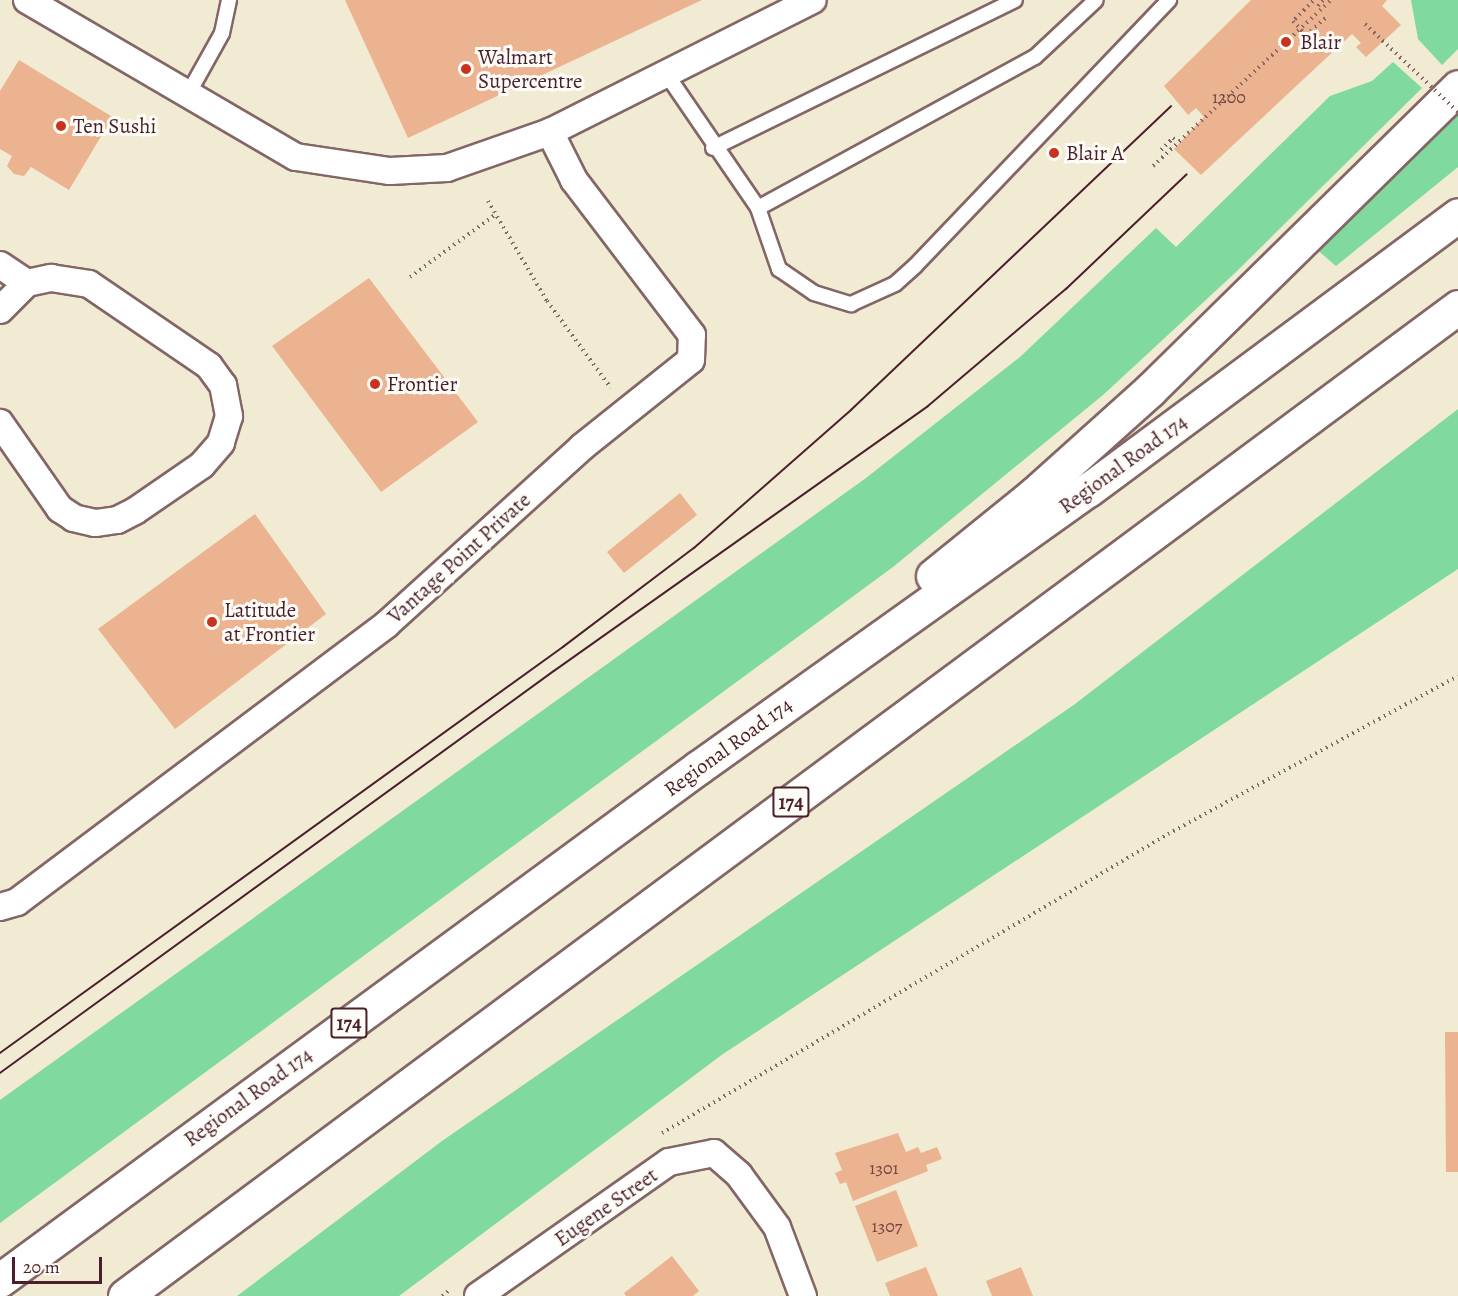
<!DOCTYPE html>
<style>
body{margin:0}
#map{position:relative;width:1458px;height:1296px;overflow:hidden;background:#f1ebd3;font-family:Alegreya,serif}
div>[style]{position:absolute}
.green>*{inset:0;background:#80d99e}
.building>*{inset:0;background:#ecb390}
.path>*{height:4px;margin-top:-2px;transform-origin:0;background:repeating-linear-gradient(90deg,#846666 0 1.5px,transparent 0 6px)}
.roads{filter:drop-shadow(2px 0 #846666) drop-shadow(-2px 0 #846666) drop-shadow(0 2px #846666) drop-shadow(0 -2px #846666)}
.service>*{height:14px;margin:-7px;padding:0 7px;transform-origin:7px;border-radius:7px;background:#fff}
.minor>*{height:26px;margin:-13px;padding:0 13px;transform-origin:13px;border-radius:13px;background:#fff}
.motorway>*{height:33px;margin:-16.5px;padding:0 16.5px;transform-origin:16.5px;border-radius:16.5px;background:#fff}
.tram>*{height:1.5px;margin:-0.75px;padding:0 0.75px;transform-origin:0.75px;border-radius:0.75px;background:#4a1f2b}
.path-bridge>*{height:4px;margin-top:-2px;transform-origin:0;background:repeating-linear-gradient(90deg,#846666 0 1.5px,transparent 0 6px)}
.dots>*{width:16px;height:16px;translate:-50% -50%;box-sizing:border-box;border:3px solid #fdfcf7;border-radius:50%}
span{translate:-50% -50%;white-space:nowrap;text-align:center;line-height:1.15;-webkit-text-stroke:6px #fdfcf7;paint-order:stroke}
.number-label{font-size:18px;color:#724444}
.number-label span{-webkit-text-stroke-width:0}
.shield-label span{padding:2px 4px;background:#fdfcf7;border:2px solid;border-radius:4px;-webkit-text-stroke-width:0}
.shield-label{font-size:20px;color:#4a1f2b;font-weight:700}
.poi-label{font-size:21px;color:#4a1f2b}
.left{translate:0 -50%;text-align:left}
.street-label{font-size:21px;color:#4a1f2b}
.scale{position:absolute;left:12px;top:1257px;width:90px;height:27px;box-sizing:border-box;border:3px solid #4a1f2b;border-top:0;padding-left:8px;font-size:18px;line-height:21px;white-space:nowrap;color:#4a1f2b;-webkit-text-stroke:4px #fdfcf7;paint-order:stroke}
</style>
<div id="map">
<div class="green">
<i style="clip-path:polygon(1411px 0,1458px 0,1458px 49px,1442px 65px,1418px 39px)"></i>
<i style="clip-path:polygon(1393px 62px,1422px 88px,1235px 273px,1103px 395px,893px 567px,0 1223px,0 1100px,866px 478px,1020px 357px,1156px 228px,1176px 247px,1330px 96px,1372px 81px)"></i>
<i style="clip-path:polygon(1458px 104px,1458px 167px,1336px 266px,1315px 248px)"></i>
<i style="clip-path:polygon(1458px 409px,1458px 569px,723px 1054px,399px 1296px,237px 1296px,442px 1141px,1075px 704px)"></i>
</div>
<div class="building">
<i style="clip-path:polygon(345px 0,702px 0,408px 138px)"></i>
<i style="clip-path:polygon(1251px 0,1387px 0,1382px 6px,1401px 25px,1366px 57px,1356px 47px,1361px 43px,1352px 34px,1201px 175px,1174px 149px,1204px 117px,1196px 108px,1188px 115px,1164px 86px)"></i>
<i style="clip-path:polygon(19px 60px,124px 124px,117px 135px,106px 128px,69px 190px,31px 167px,24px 176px,14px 174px,7px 166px,12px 156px,0 149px,0 91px)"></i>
<i style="clip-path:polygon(369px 278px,478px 422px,381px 492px,272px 346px)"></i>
<i style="clip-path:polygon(680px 493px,697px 515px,624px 573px,607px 552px)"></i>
<i style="clip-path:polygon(255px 514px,326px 614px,175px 729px,98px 629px)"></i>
<i style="clip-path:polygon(1445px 1032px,1458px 1032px,1458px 1172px,1446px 1172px)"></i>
<i style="clip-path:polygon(898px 1133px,906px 1152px,918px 1147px,921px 1153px,937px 1147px,942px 1159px,926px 1165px,928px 1171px,853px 1201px,846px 1182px,840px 1184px,835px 1173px,842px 1170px,835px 1153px)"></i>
<i style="clip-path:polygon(896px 1190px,918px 1246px,877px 1262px,855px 1206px)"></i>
<i style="clip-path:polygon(672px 1256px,699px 1291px,693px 1296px,626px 1296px,624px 1293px)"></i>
<i style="clip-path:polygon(926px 1267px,938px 1296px,890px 1296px,885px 1283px)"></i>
<i style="clip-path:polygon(1021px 1267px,1033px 1296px,992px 1296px,986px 1281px)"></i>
</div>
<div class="path">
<i style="left:1313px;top:1px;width:28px;rotate:135deg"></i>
<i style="left:1293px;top:21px;width:19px;rotate:47deg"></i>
<i style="left:1306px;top:35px;width:29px;rotate:-41deg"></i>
<i style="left:1318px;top:6px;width:8px;rotate:-50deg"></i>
<i style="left:1161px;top:150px;width:17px;rotate:-45deg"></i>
<i style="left:1173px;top:138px;width:6px;rotate:39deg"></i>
<i style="left:1153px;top:166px;width:243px;rotate:-43deg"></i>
<i style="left:488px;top:201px;width:116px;rotate:59.5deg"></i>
<i style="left:547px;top:301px;width:108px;rotate:53.7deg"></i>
<i style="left:410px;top:277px;width:107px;rotate:-36.2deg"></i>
<i style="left:662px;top:1133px;width:588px;rotate:-30.58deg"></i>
<i style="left:1168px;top:834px;width:330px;rotate:-28.6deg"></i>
<i style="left:442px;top:1296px;width:11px;rotate:-38deg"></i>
</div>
<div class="roads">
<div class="service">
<i style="left:665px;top:72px;width:165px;rotate:55.6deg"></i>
<i style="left:758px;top:208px;width:65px;rotate:71deg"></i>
<i style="left:779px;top:269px;width:42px;rotate:34.4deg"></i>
<i style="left:814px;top:293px;width:39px;rotate:17deg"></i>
<i style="left:851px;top:304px;width:48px;rotate:-24.4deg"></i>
<i style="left:895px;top:284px;width:27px;rotate:-42deg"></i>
<i style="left:915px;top:266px;width:368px;rotate:-46.3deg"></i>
<i style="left:187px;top:96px;width:72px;rotate:-60.9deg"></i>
<i style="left:222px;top:33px;width:34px;rotate:-78deg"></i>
<i style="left:713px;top:148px;width:336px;rotate:-26.1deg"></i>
<i style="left:758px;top:208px;width:315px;rotate:-28.6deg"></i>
<i style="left:1035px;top:57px;width:83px;rotate:-43.1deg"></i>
</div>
<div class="minor">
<i style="left:27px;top:0;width:311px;rotate:30.3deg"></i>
<i style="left:296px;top:157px;width:95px;rotate:8.5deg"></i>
<i style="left:390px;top:171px;width:57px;rotate:-3deg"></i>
<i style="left:447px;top:168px;width:109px;rotate:-19.3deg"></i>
<i style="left:550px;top:132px;width:294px;rotate:-26.7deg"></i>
<i style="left:0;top:265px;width:32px;rotate:34deg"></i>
<i style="left:0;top:310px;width:38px;rotate:-45deg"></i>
<i style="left:27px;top:283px;width:25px;rotate:-12deg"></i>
<i style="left:51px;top:278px;width:38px;rotate:9deg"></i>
<i style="left:89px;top:284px;width:145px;rotate:34.3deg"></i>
<i style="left:209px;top:366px;width:24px;rotate:54deg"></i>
<i style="left:223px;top:385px;width:32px;rotate:79deg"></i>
<i style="left:229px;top:416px;width:28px;rotate:107deg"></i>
<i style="left:221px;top:443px;width:29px;rotate:131deg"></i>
<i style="left:202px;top:465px;width:81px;rotate:145.5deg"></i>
<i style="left:135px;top:511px;width:20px;rotate:153deg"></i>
<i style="left:117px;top:520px;width:22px;rotate:172deg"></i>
<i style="left:95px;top:523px;width:22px;rotate:-167deg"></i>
<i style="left:74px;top:518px;width:17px;rotate:-147deg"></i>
<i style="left:60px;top:509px;width:105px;rotate:-124.9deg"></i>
<i style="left:0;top:907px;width:18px;rotate:-16deg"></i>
<i style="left:17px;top:902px;width:463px;rotate:-36.9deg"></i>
<i style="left:387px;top:624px;width:263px;rotate:-42.2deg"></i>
<i style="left:582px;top:447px;width:139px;rotate:-38.6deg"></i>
<i style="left:691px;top:360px;width:25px;rotate:-88deg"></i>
<i style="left:692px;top:335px;width:195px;rotate:-127.3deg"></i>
<i style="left:574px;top:180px;width:54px;rotate:-116.6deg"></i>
<i style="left:478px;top:1296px;width:233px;rotate:-35.1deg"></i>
<i style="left:669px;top:1162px;width:46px;rotate:-11.3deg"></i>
<i style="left:714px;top:1153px;width:33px;rotate:41deg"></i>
<i style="left:739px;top:1175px;width:64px;rotate:53.8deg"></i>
<i style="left:777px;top:1227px;width:74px;rotate:69.4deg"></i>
</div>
<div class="motorway">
<i style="left:933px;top:576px;width:129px;rotate:-39deg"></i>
<i style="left:1033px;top:495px;width:157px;rotate:-41.9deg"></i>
<i style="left:1150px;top:390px;width:432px;rotate:-44.5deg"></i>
<i style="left:0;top:1280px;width:867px;rotate:-36.28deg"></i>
<i style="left:699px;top:767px;width:478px;rotate:-35.5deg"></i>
<i style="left:1088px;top:490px;width:461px;rotate:-36.6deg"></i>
<i style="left:125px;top:1296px;width:1660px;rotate:-36.57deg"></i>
</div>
</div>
<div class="tram">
<i style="left:0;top:1053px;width:694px;rotate:-35.8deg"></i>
<i style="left:563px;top:647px;width:164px;rotate:-37.1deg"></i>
<i style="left:694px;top:548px;width:209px;rotate:-41.3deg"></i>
<i style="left:851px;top:410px;width:441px;rotate:-43.5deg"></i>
<i style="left:0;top:1073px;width:684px;rotate:-35.97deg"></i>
<i style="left:554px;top:671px;width:458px;rotate:-35.3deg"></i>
<i style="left:928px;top:406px;width:181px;rotate:-40.3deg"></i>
<i style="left:1066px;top:289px;width:166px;rotate:-43.5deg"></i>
</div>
<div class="path-bridge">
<i style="left:1365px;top:24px;width:128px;rotate:43.4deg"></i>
</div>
<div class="dots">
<i style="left:1286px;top:42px;background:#c8321e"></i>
<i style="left:466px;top:69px;background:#c8321e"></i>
<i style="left:61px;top:126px;background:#c8321e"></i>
<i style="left:1054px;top:153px;background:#c8321e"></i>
<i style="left:375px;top:384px;background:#c8321e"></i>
<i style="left:212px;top:622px;background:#c8321e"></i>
</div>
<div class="number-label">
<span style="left:1229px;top:97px">1200</span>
<span style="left:884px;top:1168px">1301</span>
<span style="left:887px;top:1226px">1307</span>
</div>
<div class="shield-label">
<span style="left:791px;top:802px">174</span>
<span style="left:349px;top:1023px">174</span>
</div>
<div class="poi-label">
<span class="left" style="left:1300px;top:42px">Blair</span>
<span class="left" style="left:478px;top:69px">Walmart<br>Supercentre</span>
<span class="left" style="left:73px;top:126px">Ten Sushi</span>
<span class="left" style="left:1066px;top:153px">Blair A</span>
<span class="left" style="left:387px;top:384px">Frontier</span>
<span class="left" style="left:224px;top:622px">Latitude<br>at Frontier</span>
</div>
<div class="street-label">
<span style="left:1123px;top:464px;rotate:-36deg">Regional Road 174</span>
<span style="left:459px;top:558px;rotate:-42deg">Vantage Point Private</span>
<span style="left:728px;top:747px;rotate:-36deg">Regional Road 174</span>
<span style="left:248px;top:1097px;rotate:-36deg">Regional Road 174</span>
<span style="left:606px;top:1207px;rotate:-35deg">Eugene Street</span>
</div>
<div class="scale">20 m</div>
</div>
